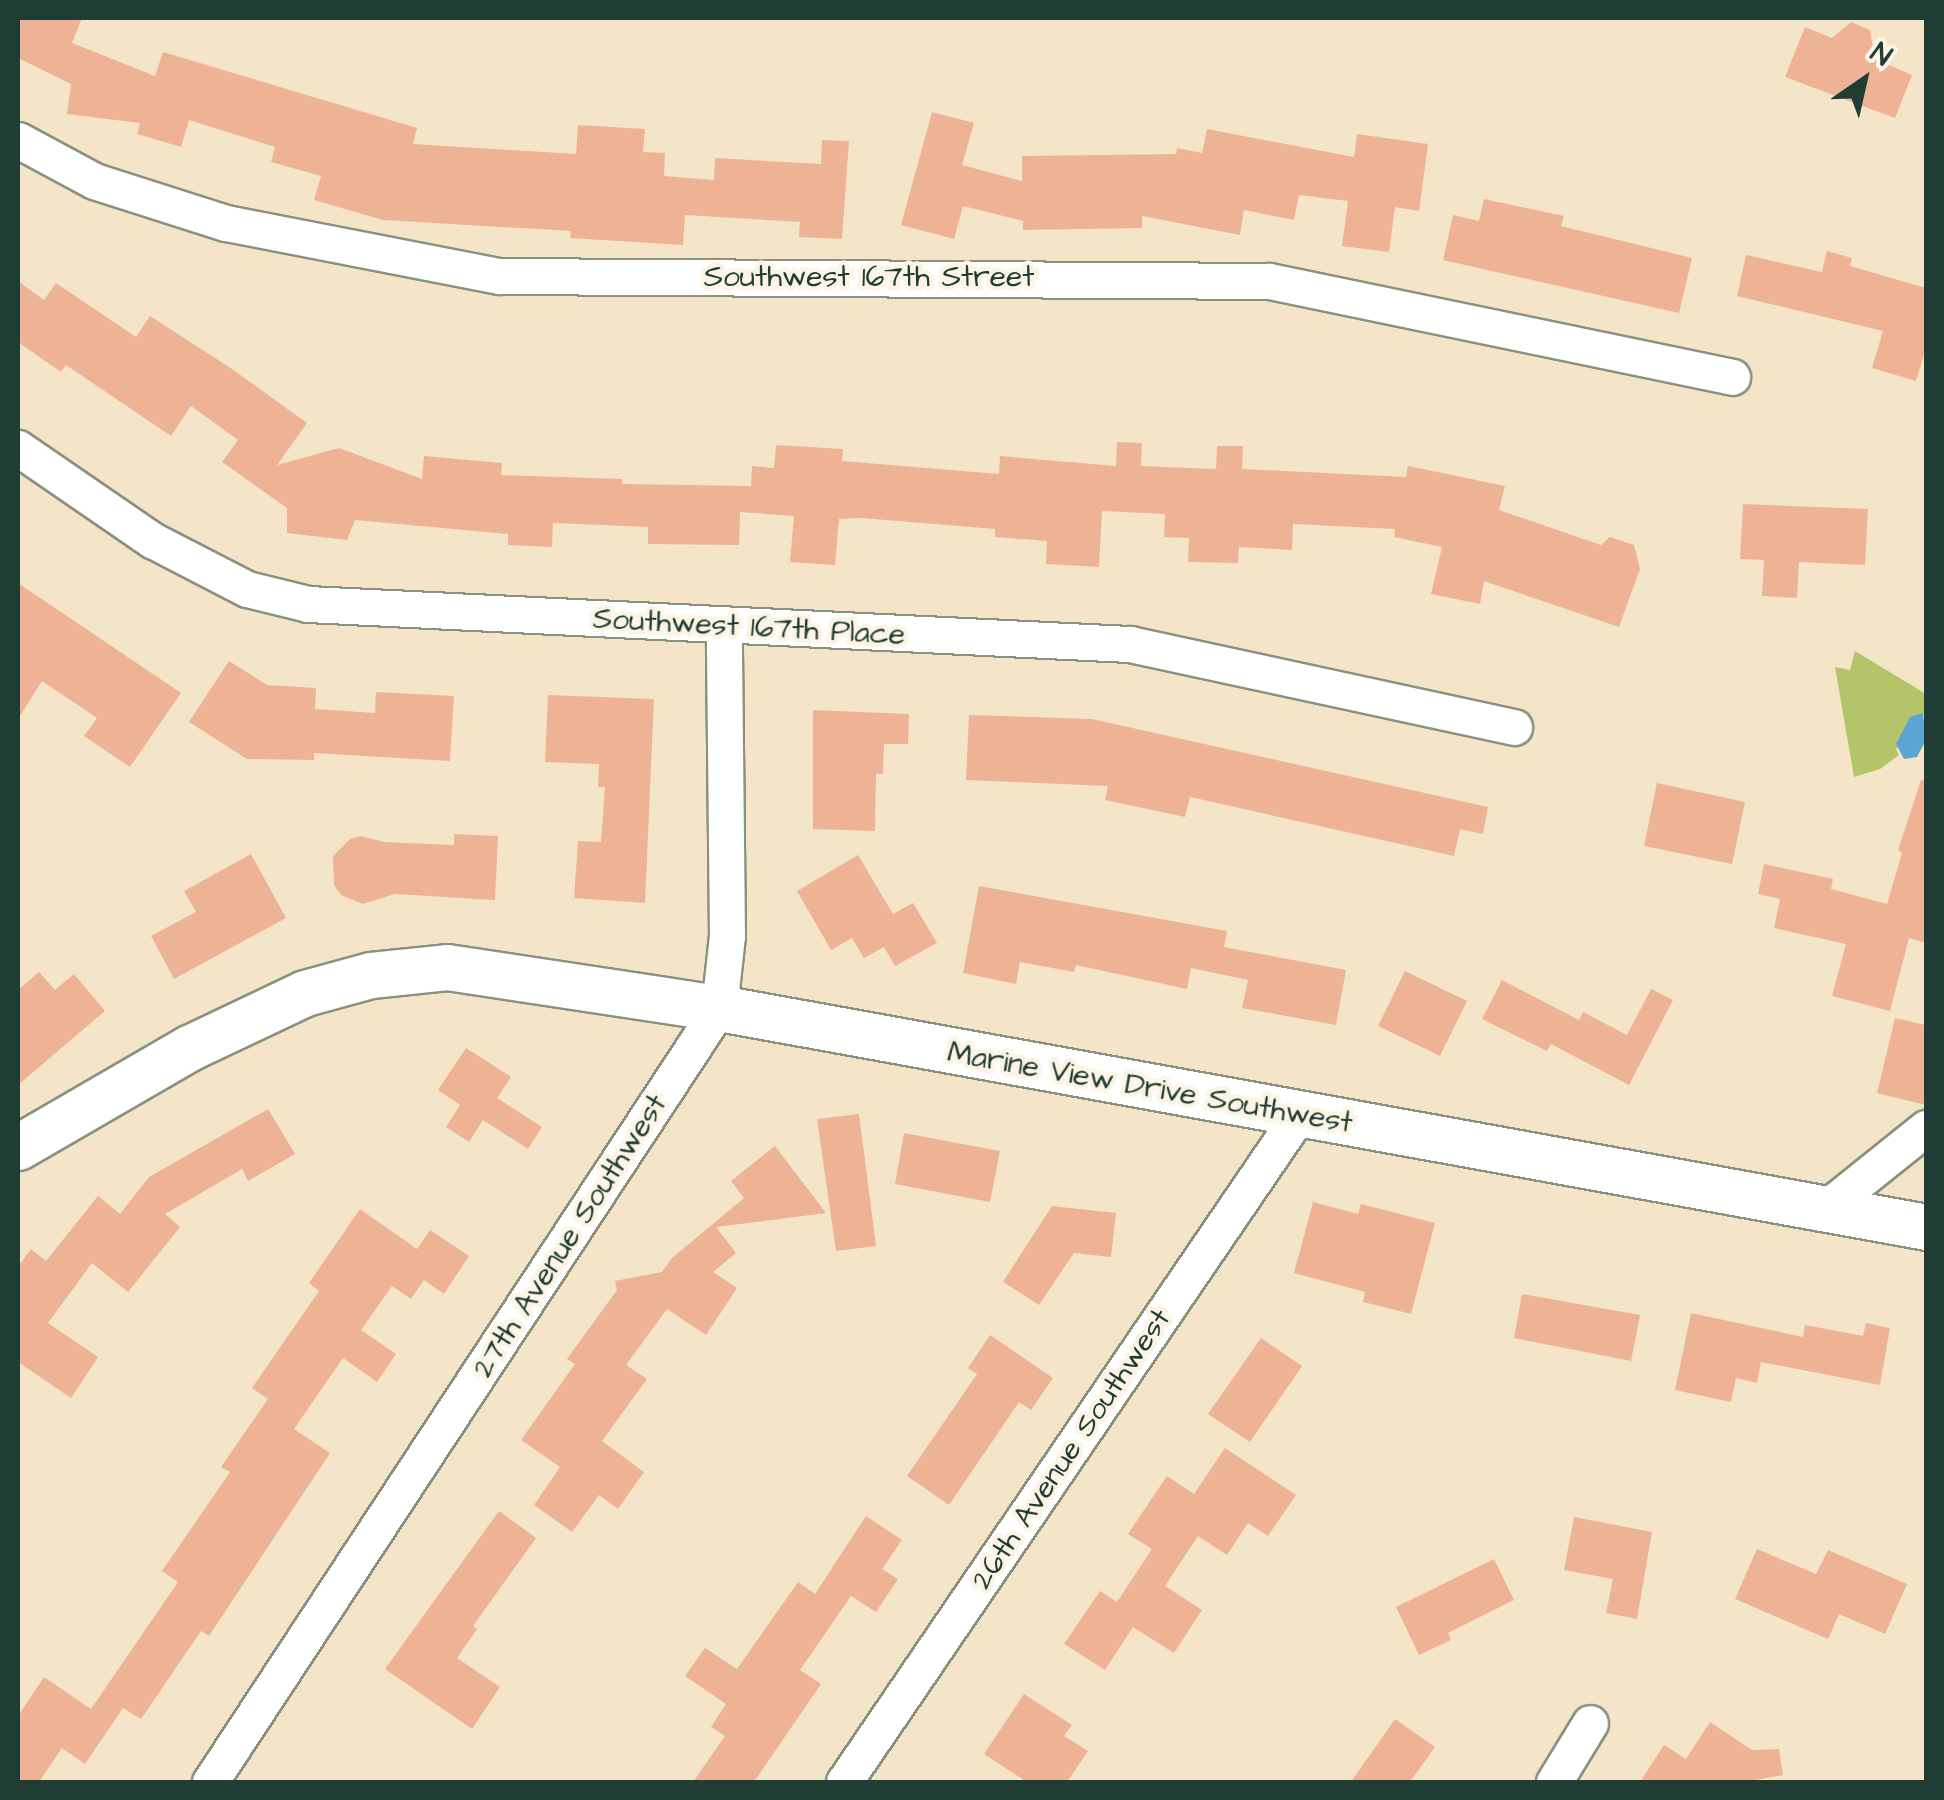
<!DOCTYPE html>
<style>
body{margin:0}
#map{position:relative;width:1944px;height:1800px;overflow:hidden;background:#f4e5c9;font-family:"Architects Daughter",sans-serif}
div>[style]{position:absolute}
.green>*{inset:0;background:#b3c568}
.water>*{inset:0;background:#5ca5d3}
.building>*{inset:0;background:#edb394}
.roads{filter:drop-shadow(2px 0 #8a917e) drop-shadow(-2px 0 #8a917e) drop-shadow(0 2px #8a917e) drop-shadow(0 -2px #8a917e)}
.minor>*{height:35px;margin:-17.5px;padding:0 17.5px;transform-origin:17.5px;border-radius:17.5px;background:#fff}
.tertiary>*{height:45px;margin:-22.5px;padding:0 22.5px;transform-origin:22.5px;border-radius:22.5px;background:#fff}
span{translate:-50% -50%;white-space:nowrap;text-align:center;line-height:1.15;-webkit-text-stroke:9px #fcf5e5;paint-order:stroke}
.street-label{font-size:30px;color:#1f3d34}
.frame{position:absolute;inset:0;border:20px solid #1f3d34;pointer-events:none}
.north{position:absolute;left:1814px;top:30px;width:100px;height:100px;-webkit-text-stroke:8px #fcf5e5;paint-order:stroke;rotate:34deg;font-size:28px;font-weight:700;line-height:40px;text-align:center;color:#1f3d34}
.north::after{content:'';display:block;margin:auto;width:35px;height:45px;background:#1f3d34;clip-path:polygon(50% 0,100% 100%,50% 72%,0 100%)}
</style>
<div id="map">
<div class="green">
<i style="clip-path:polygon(1855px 651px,1926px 694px,1926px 716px,1922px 713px,1896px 749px,1899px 755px,1880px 769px,1854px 777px,1835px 667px,1850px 670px)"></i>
</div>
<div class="water">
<i style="clip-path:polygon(1923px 713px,1926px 740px,1917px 757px,1904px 759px,1896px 744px,1910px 717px)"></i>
</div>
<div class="building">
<i style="clip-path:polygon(18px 18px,82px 18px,72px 43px,155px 76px,163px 52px,417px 128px,413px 144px,576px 154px,578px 125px,645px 129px,643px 152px,665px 153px,664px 176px,714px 180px,715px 158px,821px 164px,822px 140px,849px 141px,842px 239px,799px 237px,800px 222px,685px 215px,683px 245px,570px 238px,571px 231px,383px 220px,314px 200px,321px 176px,271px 162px,275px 147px,189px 120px,181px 147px,137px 134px,140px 123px,67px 114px,71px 84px,18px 58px)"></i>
<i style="clip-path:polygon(1851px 22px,1870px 30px,1875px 59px,1912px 75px,1895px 118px,1785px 77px,1805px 27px,1832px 38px)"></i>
<i style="clip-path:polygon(932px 112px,974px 123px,962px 165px,1022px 181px,1022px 156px,1176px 154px,1177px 148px,1202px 153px,1207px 129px,1354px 157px,1357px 134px,1428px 144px,1419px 211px,1395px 207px,1389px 252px,1342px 246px,1348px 201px,1299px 195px,1294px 220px,1244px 210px,1240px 235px,1142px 216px,1142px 228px,1023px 230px,1023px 221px,963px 206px,954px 239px,901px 225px)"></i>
<i style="clip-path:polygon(1484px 199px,1564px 216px,1561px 226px,1692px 258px,1679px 313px,1443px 260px,1453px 215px,1479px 221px)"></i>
<i style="clip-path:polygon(1827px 251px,1852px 258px,1850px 266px,1926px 288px,1926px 348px,1916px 381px,1872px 368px,1883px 331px,1737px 296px,1746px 255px,1822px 272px)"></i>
<i style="clip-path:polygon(18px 281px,44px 300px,56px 283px,136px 337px,150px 316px,232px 369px,307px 423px,277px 465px,339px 448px,422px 479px,424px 456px,502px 463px,501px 475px,622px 479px,622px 484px,751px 486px,752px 466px,774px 468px,776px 445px,843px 449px,842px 461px,999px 474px,1000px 456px,1116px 466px,1117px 442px,1142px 443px,1141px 466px,1216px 469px,1217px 446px,1243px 446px,1242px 469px,1406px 477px,1408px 466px,1505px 486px,1499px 510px,1601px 545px,1610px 537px,1634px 545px,1640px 569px,1619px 627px,1484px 581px,1480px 604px,1431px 594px,1442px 547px,1394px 537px,1395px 529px,1293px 524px,1292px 550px,1239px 547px,1238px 563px,1188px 562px,1189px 538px,1164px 537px,1165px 514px,1102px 511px,1099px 567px,1046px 564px,1047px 541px,995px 537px,995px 529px,861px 518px,839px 519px,835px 565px,790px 562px,794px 516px,740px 512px,739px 545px,648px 544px,648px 527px,553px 523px,552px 547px,508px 545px,508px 534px,355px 520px,347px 540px,287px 533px,287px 508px,222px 462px,238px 440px,191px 406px,171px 436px,66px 365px,61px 372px,18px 342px)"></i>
<i style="clip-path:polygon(1743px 504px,1868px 509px,1865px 565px,1799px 562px,1797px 598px,1762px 596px,1764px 560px,1740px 559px)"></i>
<i style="clip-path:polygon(18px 583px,181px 693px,130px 767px,84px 736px,97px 718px,42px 681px,18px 719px)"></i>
<i style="clip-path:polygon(229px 661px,267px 685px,316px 688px,315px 709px,375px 713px,376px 692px,454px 696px,450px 761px,314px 753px,314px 760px,247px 759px,189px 722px)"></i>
<i style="clip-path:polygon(548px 695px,654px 699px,645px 903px,574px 898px,578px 841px,601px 842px,605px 787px,598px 787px,599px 764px,545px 762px)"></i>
<i style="clip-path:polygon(813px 710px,909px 714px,908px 744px,884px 744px,883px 774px,876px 774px,875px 831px,813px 829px)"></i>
<i style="clip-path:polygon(969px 715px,1092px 719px,1488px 807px,1483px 834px,1460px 829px,1454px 856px,1190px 797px,1185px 817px,1105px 800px,1108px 786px,966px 780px)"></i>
<i style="clip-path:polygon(1921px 780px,1926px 780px,1926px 943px,1909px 938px,1890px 1011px,1832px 996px,1846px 944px,1774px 928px,1780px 899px,1758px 894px,1764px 864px,1833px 879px,1831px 889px,1887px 904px,1902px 853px,1898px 850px)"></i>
<i style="clip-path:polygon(1657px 783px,1745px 802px,1732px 864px,1644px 846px)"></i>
<i style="clip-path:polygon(454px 834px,498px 836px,495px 900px,395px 894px,363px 904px,341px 895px,334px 885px,333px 856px,350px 839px,361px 836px,384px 842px,454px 845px)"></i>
<i style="clip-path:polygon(251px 854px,286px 918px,174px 979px,151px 936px,196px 912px,184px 891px)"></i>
<i style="clip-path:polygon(858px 855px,893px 914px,913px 903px,937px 943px,895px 966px,884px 947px,864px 958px,852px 938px,831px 950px,797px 891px)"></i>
<i style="clip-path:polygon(979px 886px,1227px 931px,1224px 947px,1346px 970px,1336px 1025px,1242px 1008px,1248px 980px,1191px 968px,1187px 989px,1076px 965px,1074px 972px,1020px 962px,1016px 984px,963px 973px)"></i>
<i style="clip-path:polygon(1405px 971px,1467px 1001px,1440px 1056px,1378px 1026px)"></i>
<i style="clip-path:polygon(39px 972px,55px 990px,74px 974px,105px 1011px,18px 1085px,18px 990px)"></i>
<i style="clip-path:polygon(1502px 980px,1579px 1020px,1583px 1012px,1627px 1035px,1651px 989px,1673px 1000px,1629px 1085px,1551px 1044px,1547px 1051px,1482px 1019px)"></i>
<i style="clip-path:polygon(1895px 1018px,1926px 1025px,1926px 1105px,1877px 1093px)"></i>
<i style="clip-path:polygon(466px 1048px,511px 1077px,497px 1098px,542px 1127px,528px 1149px,483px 1120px,469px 1142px,446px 1127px,460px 1105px,438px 1090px)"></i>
<i style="clip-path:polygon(268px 1109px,295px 1154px,248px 1181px,242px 1169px,165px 1214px,180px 1227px,128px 1292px,92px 1263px,48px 1323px,98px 1357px,71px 1398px,18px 1362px,18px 1267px,31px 1249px,46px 1261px,98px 1196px,120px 1214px,149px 1177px)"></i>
<i style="clip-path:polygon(859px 1114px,876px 1246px,836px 1251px,817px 1119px)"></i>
<i style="clip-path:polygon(904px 1133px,1000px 1151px,990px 1202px,895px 1184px)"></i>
<i style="clip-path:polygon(775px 1146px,826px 1213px,716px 1227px,736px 1253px,713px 1272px,737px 1288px,706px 1335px,667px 1309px,626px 1365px,647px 1379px,602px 1441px,644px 1472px,618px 1509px,599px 1495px,572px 1532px,534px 1505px,560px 1467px,521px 1440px,575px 1364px,567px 1359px,617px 1290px,615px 1281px,662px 1272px,672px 1258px,744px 1198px,731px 1181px)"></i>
<i style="clip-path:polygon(1313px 1202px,1358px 1214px,1361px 1204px,1435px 1223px,1411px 1314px,1363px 1302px,1365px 1292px,1294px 1273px)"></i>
<i style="clip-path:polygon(1052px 1206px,1116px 1213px,1111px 1257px,1074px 1253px,1039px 1305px,1003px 1282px)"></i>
<i style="clip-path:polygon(360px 1209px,417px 1249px,430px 1230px,469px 1256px,444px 1294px,424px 1280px,411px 1299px,392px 1286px,361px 1330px,396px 1354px,377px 1382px,343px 1358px,294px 1429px,330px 1453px,209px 1636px,201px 1631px,141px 1719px,123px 1708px,85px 1764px,62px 1748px,39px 1782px,18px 1782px,18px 1716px,44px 1677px,91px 1709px,178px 1582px,162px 1571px,230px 1472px,221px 1467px,268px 1399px,252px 1388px,319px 1291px,309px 1283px)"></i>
<i style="clip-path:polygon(1522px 1294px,1640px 1315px,1631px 1361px,1514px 1338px)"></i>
<i style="clip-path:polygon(1691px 1313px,1803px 1337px,1805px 1325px,1863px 1336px,1866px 1323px,1890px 1328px,1880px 1385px,1761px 1362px,1757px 1383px,1736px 1378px,1731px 1402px,1675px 1390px)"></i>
<i style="clip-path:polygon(990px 1335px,1053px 1378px,1031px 1410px,1019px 1402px,949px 1505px,907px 1476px,977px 1374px,968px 1368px)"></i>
<i style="clip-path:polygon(1261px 1338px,1302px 1366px,1250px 1442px,1208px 1414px)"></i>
<i style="clip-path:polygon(1225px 1448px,1296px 1495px,1268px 1536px,1248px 1523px,1227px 1555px,1198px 1536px,1165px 1586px,1202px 1610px,1174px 1653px,1133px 1627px,1105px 1670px,1064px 1644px,1100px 1591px,1117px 1602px,1152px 1549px,1128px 1534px,1167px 1476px,1194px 1494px)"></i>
<i style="clip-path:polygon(499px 1511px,536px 1538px,473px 1626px,477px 1629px,457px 1658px,500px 1687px,472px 1729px,385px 1669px)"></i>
<i style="clip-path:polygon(866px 1516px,902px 1540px,882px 1569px,898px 1579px,876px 1612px,851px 1596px,800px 1670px,821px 1684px,754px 1782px,693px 1782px,725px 1736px,711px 1727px,726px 1704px,685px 1676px,705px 1648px,737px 1669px,798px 1582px,815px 1594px)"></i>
<i style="clip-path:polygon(1574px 1517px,1652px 1532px,1637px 1619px,1606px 1613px,1613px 1579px,1564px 1570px)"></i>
<i style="clip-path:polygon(1757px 1549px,1816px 1574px,1828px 1550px,1907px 1584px,1885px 1634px,1839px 1614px,1828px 1639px,1735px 1599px)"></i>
<i style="clip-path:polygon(1494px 1559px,1514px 1600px,1448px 1633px,1451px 1640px,1419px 1655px,1396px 1607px)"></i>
<i style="clip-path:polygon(1024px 1694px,1072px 1725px,1064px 1736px,1088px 1751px,1067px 1782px,1027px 1782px,984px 1754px)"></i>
<i style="clip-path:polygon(1395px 1719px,1435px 1747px,1410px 1782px,1351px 1782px)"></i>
<i style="clip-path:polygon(1710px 1722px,1752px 1750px,1779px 1749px,1783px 1775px,1745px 1782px,1640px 1782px,1664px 1745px,1686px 1759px)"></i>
</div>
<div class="roads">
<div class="minor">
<i style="left:18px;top:140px;width:86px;rotate:28.3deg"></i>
<i style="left:94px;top:181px;width:139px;rotate:17.7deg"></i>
<i style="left:226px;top:223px;width:278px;rotate:11deg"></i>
<i style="left:499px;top:276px;width:770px;rotate:0.37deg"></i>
<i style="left:1269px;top:281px;width:473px;rotate:11.7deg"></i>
<i style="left:18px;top:448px;width:163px;rotate:34.5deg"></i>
<i style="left:152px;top:540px;width:107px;rotate:27.3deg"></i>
<i style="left:247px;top:589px;width:63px;rotate:13.8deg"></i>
<i style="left:308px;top:604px;width:823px;rotate:2.79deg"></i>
<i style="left:1130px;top:644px;width:393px;rotate:12.2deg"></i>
<i style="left:1826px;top:1208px;width:128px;rotate:-38.7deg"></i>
<i style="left:210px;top:1782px;width:926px;rotate:-56.67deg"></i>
<i style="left:719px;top:1008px;width:72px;rotate:-83.7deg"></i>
<i style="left:727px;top:936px;width:310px;rotate:-90.6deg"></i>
<i style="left:844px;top:1782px;width:806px;rotate:-55.72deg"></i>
<i style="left:1554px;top:1782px;width:69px;rotate:-58.6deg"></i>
</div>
<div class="tertiary">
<i style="left:18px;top:1147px;width:198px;rotate:-30.1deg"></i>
<i style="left:189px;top:1048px;width:128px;rotate:-25.4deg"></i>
<i style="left:305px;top:993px;width:68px;rotate:-15.3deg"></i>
<i style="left:371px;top:975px;width:76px;rotate:-6deg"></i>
<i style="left:447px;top:967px;width:275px;rotate:8.6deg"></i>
<i style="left:719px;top:1008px;width:1227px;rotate:10.28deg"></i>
</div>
</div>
<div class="street-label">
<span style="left:869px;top:277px">Southwest 167th Street</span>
<span style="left:749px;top:627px;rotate:3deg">Southwest 167th Place</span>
<span style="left:1150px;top:1088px;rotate:10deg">Marine View Drive Southwest</span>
<span style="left:570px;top:1236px;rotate:-57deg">27th Avenue Southwest</span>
<span style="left:1071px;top:1449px;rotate:-56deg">26th Avenue Southwest</span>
</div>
<div class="frame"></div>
<div class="north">N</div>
</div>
